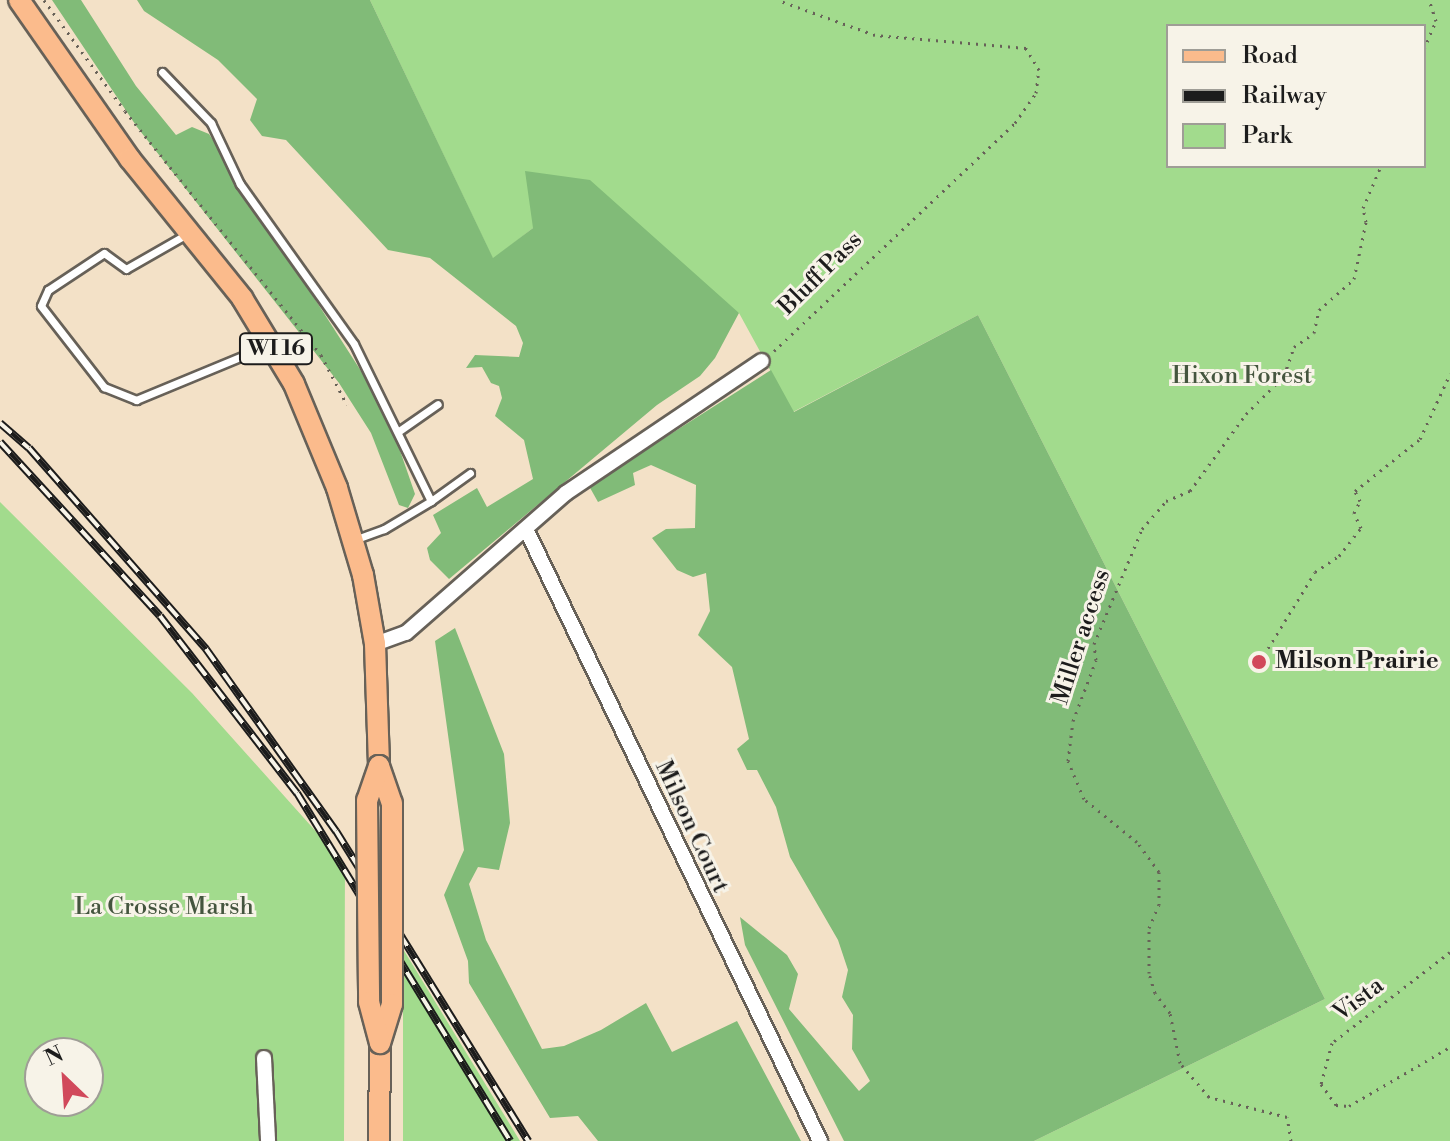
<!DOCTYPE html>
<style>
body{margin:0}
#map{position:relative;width:1450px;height:1141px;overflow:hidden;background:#f3e1c7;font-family:"Libre Bodoni",serif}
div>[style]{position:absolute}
.green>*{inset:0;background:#a2db8d}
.forest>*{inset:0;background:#81bb78}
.path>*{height:3px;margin-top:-1.5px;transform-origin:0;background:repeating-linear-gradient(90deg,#676158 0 2px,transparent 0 8px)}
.roads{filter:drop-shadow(2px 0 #676158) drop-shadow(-2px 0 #676158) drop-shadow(0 2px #676158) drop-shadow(0 -2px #676158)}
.lane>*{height:7px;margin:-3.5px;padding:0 3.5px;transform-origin:3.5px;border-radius:3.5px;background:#fff}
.street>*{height:14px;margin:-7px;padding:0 7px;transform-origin:7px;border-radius:7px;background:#fff}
.primary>*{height:20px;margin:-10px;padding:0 10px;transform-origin:10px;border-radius:10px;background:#fbbb8c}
.rail>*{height:8px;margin-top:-4px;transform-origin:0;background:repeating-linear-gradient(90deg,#f7f3e8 0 15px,#1c1c1c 0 30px);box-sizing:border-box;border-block:2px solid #1c1c1c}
.bridges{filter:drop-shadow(2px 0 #676158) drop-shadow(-2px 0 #676158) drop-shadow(0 2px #676158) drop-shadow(0 -2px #676158)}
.primary-bridge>*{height:20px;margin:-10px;padding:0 10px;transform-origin:10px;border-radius:10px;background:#fbbb8c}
.dots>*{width:22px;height:22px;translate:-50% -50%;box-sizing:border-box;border:4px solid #f7f3e8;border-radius:50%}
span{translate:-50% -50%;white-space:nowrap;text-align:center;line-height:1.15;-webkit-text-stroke:6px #f7f3e8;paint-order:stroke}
.shield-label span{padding:2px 6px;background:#f7f3e8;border:2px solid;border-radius:6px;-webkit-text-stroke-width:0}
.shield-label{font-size:22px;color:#1c1c1c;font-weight:700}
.street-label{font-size:24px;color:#1c1c1c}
.park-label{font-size:24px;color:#44553e}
.poi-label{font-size:24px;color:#1c1c1c;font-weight:700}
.left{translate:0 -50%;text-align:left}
.legend{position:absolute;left:1166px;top:24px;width:260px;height:144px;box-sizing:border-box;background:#f7f3e8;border:2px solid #9f9d96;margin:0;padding:10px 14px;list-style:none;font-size:24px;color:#1c1c1c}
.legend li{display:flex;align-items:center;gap:16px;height:40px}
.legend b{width:40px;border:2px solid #9f9d96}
.north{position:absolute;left:24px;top:1037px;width:80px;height:80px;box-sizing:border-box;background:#f7f3e8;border:2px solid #9f9d96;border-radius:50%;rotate:335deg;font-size:22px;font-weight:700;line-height:32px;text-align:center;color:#1c1c1c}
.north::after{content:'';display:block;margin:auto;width:28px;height:36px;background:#d1495b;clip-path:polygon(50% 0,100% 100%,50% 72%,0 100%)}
</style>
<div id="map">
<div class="green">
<i style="clip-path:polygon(evenodd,370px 0,1450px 0,1450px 1141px,1034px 1141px,1325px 999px,978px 315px,793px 412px,739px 313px,533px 228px,493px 259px,370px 0,1168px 26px,1424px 26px,1424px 166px,1168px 166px,1168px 26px)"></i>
<i style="clip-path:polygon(evenodd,0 502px,192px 693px,345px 864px,344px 1141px,0 1141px,0 502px,40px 1053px,88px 1053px,88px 1101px,40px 1101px,40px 1053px)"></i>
<i style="clip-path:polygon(403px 949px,520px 1141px,403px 1141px)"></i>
</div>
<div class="forest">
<i style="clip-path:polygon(52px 0,81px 0,136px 86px,176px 135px,192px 127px,209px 134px,386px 410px,415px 494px,408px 508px,399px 505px,371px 433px,339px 383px,137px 127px)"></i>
<i style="clip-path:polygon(137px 0,370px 0,493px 258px,533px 228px,525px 171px,590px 180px,739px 313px,715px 358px,700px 376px,657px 405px,449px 579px,430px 560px,427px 548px,441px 533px,433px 515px,477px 488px,487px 507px,533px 479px,524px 440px,495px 416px,502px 398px,499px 386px,491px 383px,482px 367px,466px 368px,475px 355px,519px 357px,523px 343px,516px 326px,430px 258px,388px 250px,286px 140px,262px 136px,250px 120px,257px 99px,218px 60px,144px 11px)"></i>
<i style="clip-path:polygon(978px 315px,1325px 999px,1034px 1141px,844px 1141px,745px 945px,740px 917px,787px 955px,798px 974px,789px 1009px,859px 1091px,870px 1081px,852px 1049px,853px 1015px,842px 997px,848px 970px,838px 940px,790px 857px,776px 807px,757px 770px,747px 770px,737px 749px,749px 739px,732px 667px,698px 635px,710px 611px,706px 573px,693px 577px,677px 570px,652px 538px,666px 529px,695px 528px,696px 485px,651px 465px,633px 473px,635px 485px,598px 502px,589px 486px,771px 370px,794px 412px)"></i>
<i style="clip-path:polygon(455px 628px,504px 754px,510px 823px,499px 870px,478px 867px,469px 884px,486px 940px,542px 1049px,564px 1046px,601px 1030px,646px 1003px,672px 1052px,737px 1021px,801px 1141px,598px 1141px,578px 1116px,550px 1118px,469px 983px,468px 961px,444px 895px,464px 850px,435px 641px)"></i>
</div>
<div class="path">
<i style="left:44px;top:0;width:137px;rotate:53.9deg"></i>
<i style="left:125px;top:111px;width:313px;rotate:51.2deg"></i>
<i style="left:321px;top:355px;width:56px;rotate:62.5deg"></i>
<i style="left:1424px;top:49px;width:30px;rotate:-67deg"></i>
<i style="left:1436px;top:21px;width:22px;rotate:-108deg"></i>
<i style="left:774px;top:351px;width:332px;rotate:-43.4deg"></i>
<i style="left:1015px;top:123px;width:37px;rotate:-55deg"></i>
<i style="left:1036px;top:93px;width:23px;rotate:-83deg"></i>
<i style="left:1039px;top:70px;width:26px;rotate:-121deg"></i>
<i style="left:1026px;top:48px;width:152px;rotate:-175.1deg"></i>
<i style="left:875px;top:35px;width:103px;rotate:-160.2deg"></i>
<i style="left:1264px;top:655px;width:97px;rotate:-58.4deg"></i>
<i style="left:1315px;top:572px;width:29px;rotate:-34deg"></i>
<i style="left:1339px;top:556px;width:36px;rotate:-52deg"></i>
<i style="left:1361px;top:528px;width:17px;rotate:-115deg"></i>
<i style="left:1354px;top:513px;width:13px;rotate:-63deg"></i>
<i style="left:1360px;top:501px;width:11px;rotate:-117deg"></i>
<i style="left:1355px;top:491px;width:83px;rotate:-38.7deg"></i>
<i style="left:1420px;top:439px;width:72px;rotate:-65.2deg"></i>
<i style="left:1450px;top:952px;width:149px;rotate:142.4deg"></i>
<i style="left:1332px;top:1043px;width:42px;rotate:105deg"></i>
<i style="left:1321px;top:1084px;width:26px;rotate:54deg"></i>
<i style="left:1336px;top:1105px;width:13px;rotate:4deg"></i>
<i style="left:1349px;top:1106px;width:117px;rotate:-30.3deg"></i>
<i style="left:1291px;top:1141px;width:24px;rotate:-99deg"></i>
<i style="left:1287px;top:1117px;width:81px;rotate:-165.6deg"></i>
<i style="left:1209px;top:1097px;width:45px;rotate:-130.5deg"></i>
<i style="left:1180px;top:1063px;width:51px;rotate:-101.3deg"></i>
<i style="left:1170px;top:1013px;width:25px;rotate:-127deg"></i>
<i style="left:1155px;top:993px;width:21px;rotate:-107deg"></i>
<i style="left:1149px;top:973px;width:45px;rotate:-90deg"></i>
<i style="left:1149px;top:928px;width:25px;rotate:-67deg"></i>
<i style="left:1159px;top:905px;width:33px;rotate:-90deg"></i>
<i style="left:1159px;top:872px;width:37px;rotate:-126deg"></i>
<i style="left:1137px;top:842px;width:68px;rotate:-140.9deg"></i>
<i style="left:1084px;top:799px;width:41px;rotate:-112.8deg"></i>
<i style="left:1068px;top:761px;width:40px;rotate:-82.9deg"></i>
<i style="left:1073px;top:721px;width:65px;rotate:-69.3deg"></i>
<i style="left:1096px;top:660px;width:16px;rotate:-97deg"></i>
<i style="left:1094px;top:644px;width:125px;rotate:-67.3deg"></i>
<i style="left:1142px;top:529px;width:37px;rotate:-49deg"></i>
<i style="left:1166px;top:501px;width:26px;rotate:-23deg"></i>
<i style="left:1190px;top:491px;width:95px;rotate:-54deg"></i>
<i style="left:1246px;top:414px;width:54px;rotate:-45deg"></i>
<i style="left:1284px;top:376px;width:31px;rotate:-71deg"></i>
<i style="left:1294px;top:347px;width:24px;rotate:-35deg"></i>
<i style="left:1314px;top:333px;width:24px;rotate:-78deg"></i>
<i style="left:1319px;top:310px;width:47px;rotate:-41.5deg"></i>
<i style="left:1354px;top:279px;width:58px;rotate:-78.1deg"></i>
<i style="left:1366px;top:222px;width:14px;rotate:-102deg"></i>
<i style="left:1363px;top:208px;width:46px;rotate:-66.8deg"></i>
</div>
<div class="roads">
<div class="lane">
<i style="left:162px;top:72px;width:71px;rotate:46.1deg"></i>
<i style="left:211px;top:123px;width:68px;rotate:64.6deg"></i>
<i style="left:240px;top:184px;width:196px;rotate:54.5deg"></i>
<i style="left:354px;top:344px;width:175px;rotate:63.9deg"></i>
<i style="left:431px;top:501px;width:55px;rotate:149.2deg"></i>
<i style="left:384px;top:529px;width:33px;rotate:160deg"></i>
<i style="left:187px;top:234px;width:70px;rotate:150.2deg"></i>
<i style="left:126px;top:269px;width:27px;rotate:-144deg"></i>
<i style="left:104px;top:253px;width:67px;rotate:146.5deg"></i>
<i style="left:48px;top:290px;width:17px;rotate:114deg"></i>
<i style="left:41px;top:306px;width:103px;rotate:52.1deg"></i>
<i style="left:104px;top:387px;width:35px;rotate:22deg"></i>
<i style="left:136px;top:400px;width:144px;rotate:-22.5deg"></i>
<i style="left:399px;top:431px;width:47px;rotate:-34.7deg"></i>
<i style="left:431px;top:501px;width:48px;rotate:-35.7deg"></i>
</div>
<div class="street">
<i style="left:526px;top:529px;width:679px;rotate:64.34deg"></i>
<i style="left:375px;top:644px;width:33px;rotate:-20deg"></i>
<i style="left:406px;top:633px;width:213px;rotate:-41.2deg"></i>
<i style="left:566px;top:493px;width:236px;rotate:-34deg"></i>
<i style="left:264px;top:1058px;width:83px;rotate:87.2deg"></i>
</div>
<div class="primary">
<i style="left:19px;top:0;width:194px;rotate:55.1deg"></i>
<i style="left:130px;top:159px;width:179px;rotate:51.1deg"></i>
<i style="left:242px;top:298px;width:100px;rotate:58.8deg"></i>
<i style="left:294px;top:384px;width:113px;rotate:67.5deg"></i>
<i style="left:337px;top:488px;width:91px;rotate:73.4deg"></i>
<i style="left:363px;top:575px;width:70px;rotate:80.1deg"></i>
<i style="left:375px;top:644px;width:122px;rotate:88.1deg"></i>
<i style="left:379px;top:1141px;width:98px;rotate:-89.4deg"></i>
</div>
</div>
<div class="rail">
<i style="left:0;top:423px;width:38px;rotate:41deg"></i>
<i style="left:29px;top:448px;width:268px;rotate:48.6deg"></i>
<i style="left:206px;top:649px;width:224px;rotate:54.5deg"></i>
<i style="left:336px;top:831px;width:365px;rotate:58.2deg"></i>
<i style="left:0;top:442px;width:236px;rotate:47.4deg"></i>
<i style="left:160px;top:616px;width:224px;rotate:52.3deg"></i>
<i style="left:297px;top:793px;width:408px;rotate:58.5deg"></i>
</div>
<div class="bridges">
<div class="primary-bridge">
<i style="left:379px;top:766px;width:39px;rotate:71deg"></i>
<i style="left:392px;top:803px;width:201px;rotate:90deg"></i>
<i style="left:392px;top:1004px;width:41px;rotate:107.1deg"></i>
<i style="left:379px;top:766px;width:36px;rotate:109deg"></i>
<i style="left:367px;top:800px;width:202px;rotate:89.4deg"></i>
<i style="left:369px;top:1002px;width:42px;rotate:75deg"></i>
</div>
</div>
<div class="dots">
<i style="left:1259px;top:662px;background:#d1495b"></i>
</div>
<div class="shield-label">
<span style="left:276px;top:349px">WI 16</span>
</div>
<div class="street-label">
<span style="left:821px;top:274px;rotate:-45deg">Bluff Pass</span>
<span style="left:1082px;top:637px;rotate:-72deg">Miller access</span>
<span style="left:691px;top:827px;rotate:65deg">Milson Court</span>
<span style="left:1359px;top:1000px;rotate:-37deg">Vista</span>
</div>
<div class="park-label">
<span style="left:1242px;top:377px">Hixon Forest</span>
<span style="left:164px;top:908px">La Crosse Marsh</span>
</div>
<div class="poi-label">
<span class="left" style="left:1275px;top:662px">Milson Prairie</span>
</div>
<ul class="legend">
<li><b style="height:10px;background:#fbbb8c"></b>Road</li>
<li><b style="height:10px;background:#1c1c1c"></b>Railway</li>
<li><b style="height:22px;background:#a2db8d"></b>Park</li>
</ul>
<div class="north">N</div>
</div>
